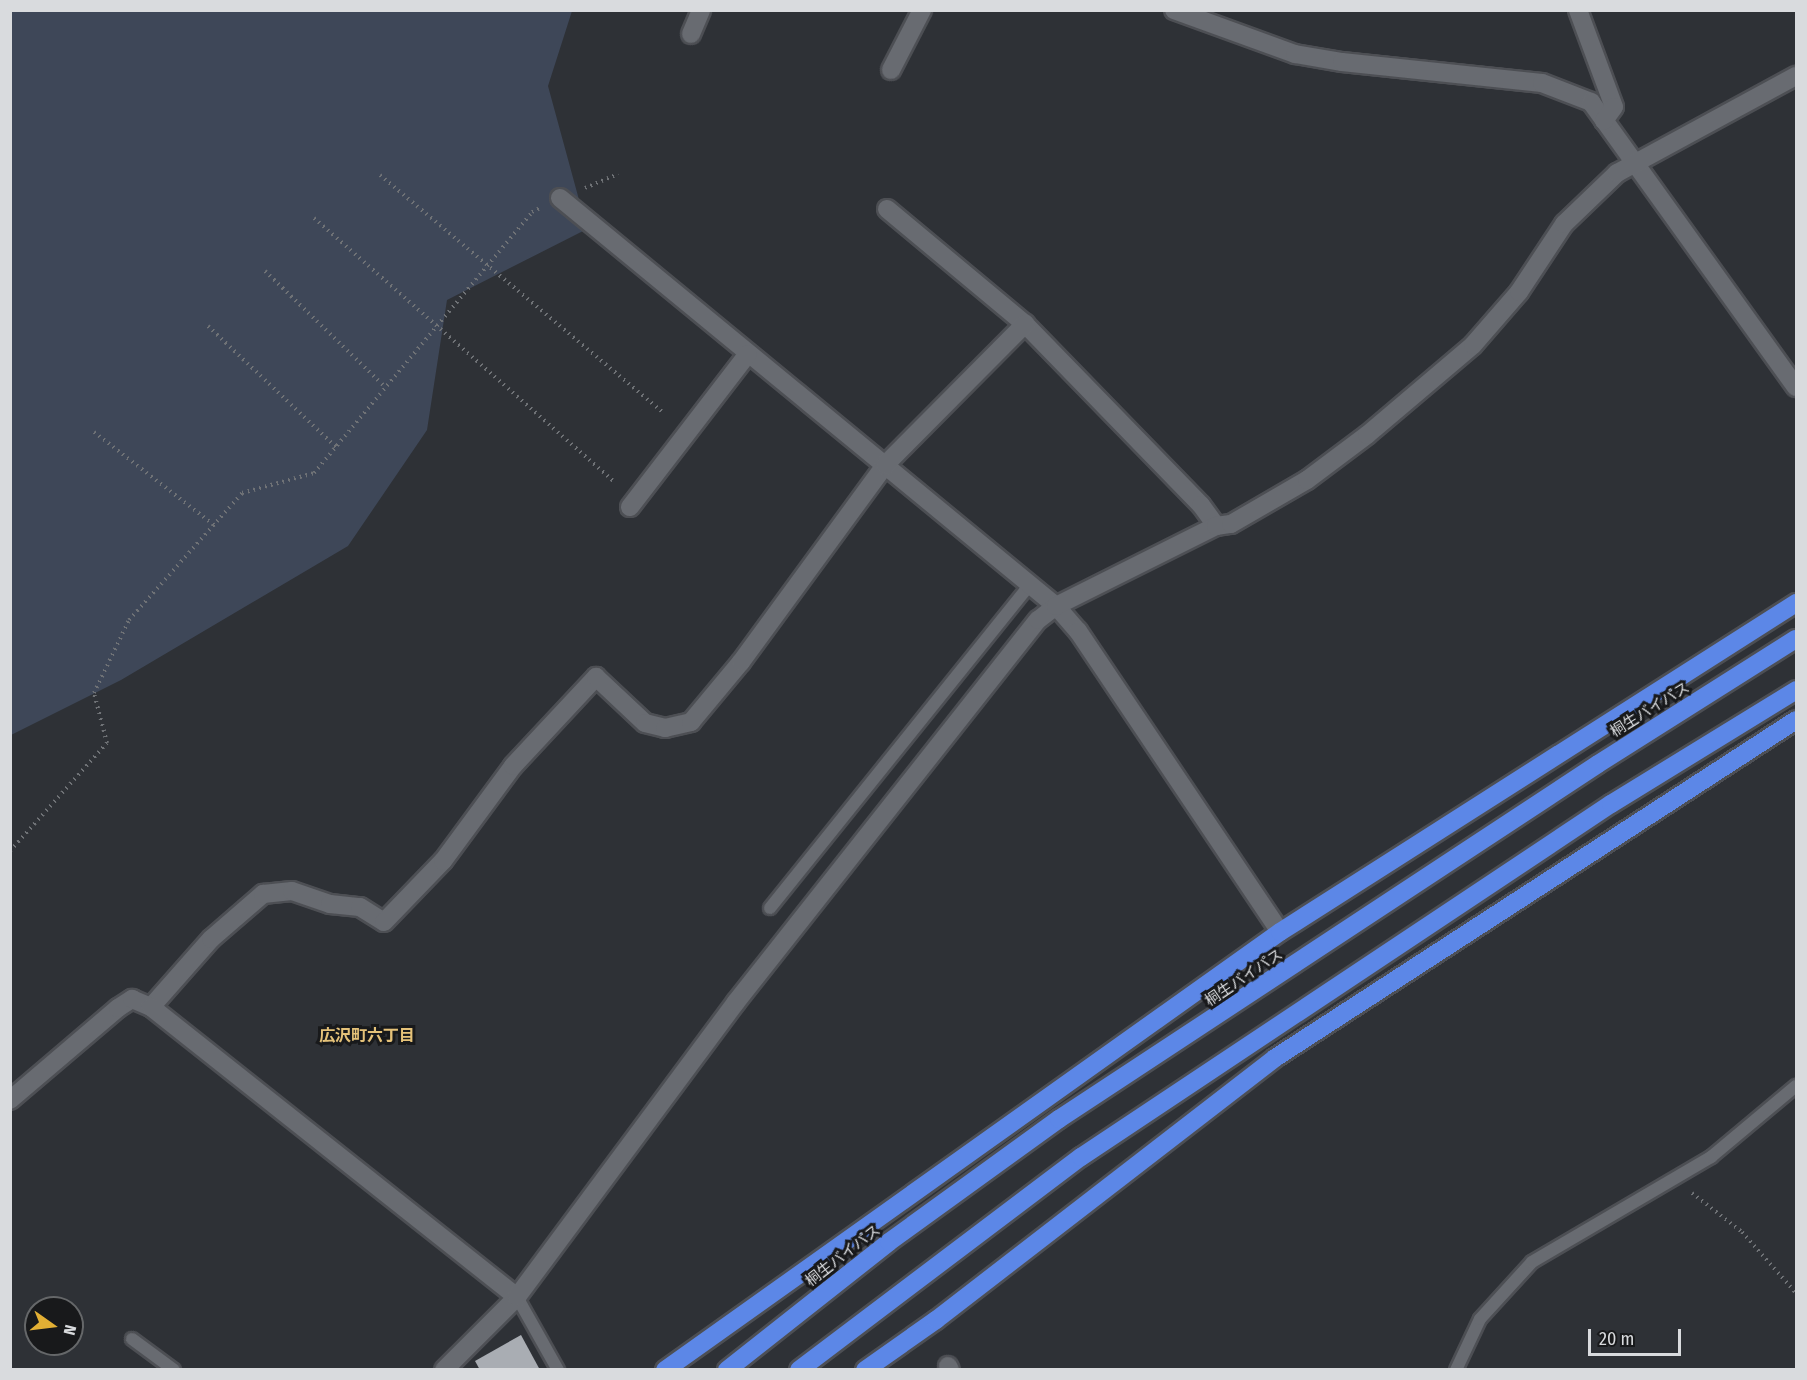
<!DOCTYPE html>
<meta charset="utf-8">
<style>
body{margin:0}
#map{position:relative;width:1807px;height:1380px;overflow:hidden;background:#2e3136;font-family:"Fira Sans Condensed","Noto Sans JP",sans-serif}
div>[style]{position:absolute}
.green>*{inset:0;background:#3e4758}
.building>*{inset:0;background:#a9adb3}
.path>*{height:4px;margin-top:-2px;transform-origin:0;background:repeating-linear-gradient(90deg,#6f7276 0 1.5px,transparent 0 6px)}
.roads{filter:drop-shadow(2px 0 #4d4f54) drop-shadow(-2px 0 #4d4f54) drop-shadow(0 2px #4d4f54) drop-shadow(0 -2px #4d4f54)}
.lane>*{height:12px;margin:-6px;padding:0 6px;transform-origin:6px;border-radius:6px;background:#686b71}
.street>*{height:18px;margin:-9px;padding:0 9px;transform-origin:9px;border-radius:9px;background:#686b71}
.highway>*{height:18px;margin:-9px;padding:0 9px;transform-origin:9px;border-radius:9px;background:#5c87e7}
span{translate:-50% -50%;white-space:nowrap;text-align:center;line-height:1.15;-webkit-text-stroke:6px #18191b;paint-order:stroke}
.street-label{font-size:15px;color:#d9dbde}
.neighbourhood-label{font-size:16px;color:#e5c279;font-weight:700}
.frame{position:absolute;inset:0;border:12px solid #d9dbde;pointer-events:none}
.north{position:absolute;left:24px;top:1296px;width:60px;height:60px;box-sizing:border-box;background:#18191b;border:2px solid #656769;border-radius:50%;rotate:104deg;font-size:16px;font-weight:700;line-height:24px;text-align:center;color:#d9dbde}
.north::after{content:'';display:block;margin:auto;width:21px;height:27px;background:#e2af34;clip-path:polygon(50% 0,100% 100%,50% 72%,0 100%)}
.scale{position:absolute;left:1588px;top:1329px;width:93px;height:27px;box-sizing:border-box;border:3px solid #d9dbde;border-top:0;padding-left:8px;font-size:18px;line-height:21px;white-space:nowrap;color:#d9dbde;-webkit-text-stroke:4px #18191b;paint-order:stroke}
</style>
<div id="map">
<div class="green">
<i style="clip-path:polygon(11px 11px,572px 11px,548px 86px,587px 229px,447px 300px,427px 430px,348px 546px,121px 680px,11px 735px)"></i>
</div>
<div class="building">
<i style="clip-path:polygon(521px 1335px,540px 1370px,480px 1370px,475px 1361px)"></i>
</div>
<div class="path">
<i style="left:380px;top:175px;width:368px;rotate:40deg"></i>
<i style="left:585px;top:188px;width:36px;rotate:-23deg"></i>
<i style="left:314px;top:218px;width:400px;rotate:41.3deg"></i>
<i style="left:265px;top:271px;width:167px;rotate:44deg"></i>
<i style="left:208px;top:326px;width:176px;rotate:43.4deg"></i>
<i style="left:94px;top:432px;width:152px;rotate:37.8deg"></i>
<i style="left:10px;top:851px;width:145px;rotate:-48.1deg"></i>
<i style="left:107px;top:743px;width:52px;rotate:-104.6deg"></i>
<i style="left:94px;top:693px;width:81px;rotate:-64.4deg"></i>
<i style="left:129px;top:620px;width:170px;rotate:-48.3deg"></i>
<i style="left:242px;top:493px;width:75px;rotate:-15.5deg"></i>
<i style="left:314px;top:473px;width:340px;rotate:-50.1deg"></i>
<i style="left:532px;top:212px;width:9px;rotate:-27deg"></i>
<i style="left:1692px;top:1193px;width:63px;rotate:38deg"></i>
<i style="left:1742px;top:1232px;width:81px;rotate:48.5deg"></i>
</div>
<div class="roads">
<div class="lane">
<i style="left:770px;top:908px;width:417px;rotate:-51.2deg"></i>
<i style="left:517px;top:1297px;width:84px;rotate:60.7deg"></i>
<i style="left:132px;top:1339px;width:52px;rotate:36.4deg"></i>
<i style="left:1456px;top:1370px;width:56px;rotate:-64.8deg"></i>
<i style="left:1480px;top:1319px;width:77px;rotate:-47.6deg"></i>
<i style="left:1532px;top:1262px;width:208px;rotate:-30.4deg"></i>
<i style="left:1711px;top:1157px;width:111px;rotate:-39.9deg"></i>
</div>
<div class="street">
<i style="left:1174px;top:10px;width:129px;rotate:20deg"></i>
<i style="left:1295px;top:54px;width:48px;rotate:9.7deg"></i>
<i style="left:1342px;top:62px;width:201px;rotate:6deg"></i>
<i style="left:1542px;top:83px;width:53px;rotate:21.2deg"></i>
<i style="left:1591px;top:102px;width:351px;rotate:54.3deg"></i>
<i style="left:1578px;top:10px;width:103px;rotate:69.6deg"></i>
<i style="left:1614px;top:107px;width:17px;rotate:126deg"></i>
<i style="left:691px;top:34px;width:26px;rotate:-67deg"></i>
<i style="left:891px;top:70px;width:68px;rotate:-62.7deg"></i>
<i style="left:560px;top:198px;width:642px;rotate:39.44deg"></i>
<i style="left:1056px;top:606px;width:33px;rotate:49deg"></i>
<i style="left:1078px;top:631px;width:362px;rotate:56.1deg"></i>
<i style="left:887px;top:209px;width:180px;rotate:39.8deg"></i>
<i style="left:1025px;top:324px;width:252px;rotate:45.8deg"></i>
<i style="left:1201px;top:505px;width:26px;rotate:54deg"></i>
<i style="left:630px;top:507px;width:193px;rotate:-52.4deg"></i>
<i style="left:151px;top:1007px;width:91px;rotate:-48.6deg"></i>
<i style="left:211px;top:939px;width:69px;rotate:-40.9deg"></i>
<i style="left:263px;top:894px;width:29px;rotate:-6deg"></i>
<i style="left:292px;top:891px;width:40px;rotate:18.9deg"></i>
<i style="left:330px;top:904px;width:30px;rotate:6deg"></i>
<i style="left:360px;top:907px;width:28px;rotate:32deg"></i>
<i style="left:384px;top:922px;width:85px;rotate:-46deg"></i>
<i style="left:443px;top:861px;width:118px;rotate:-53.6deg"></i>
<i style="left:513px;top:766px;width:122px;rotate:-47deg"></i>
<i style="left:596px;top:677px;width:67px;rotate:43.2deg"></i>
<i style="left:645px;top:723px;width:21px;rotate:14deg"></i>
<i style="left:665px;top:728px;width:27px;rotate:-13deg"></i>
<i style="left:691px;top:722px;width:78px;rotate:-50.2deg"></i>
<i style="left:741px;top:662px;width:244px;rotate:-53.8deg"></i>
<i style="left:885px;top:465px;width:199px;rotate:-45.2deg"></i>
<i style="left:10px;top:1100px;width:142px;rotate:-40.4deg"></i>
<i style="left:118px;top:1008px;width:17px;rotate:-33deg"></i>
<i style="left:132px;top:999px;width:21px;rotate:23deg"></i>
<i style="left:151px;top:1007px;width:467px;rotate:38.4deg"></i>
<i style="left:948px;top:1366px;width:4px;rotate:63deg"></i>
<i style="left:444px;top:1370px;width:103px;rotate:-45deg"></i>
<i style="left:517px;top:1297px;width:367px;rotate:-53.4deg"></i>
<i style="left:736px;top:1002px;width:487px;rotate:-51.7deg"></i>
<i style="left:1038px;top:620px;width:23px;rotate:-38deg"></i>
<i style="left:1056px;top:606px;width:179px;rotate:-26.6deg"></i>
<i style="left:1216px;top:526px;width:15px;rotate:-8deg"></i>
<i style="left:1231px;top:524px;width:88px;rotate:-30.1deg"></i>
<i style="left:1307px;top:480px;width:75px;rotate:-36.9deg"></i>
<i style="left:1367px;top:435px;width:139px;rotate:-40.3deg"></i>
<i style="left:1473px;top:345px;width:70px;rotate:-49deg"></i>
<i style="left:1519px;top:292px;width:82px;rotate:-56.5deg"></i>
<i style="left:1564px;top:224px;width:74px;rotate:-43.9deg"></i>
<i style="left:1617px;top:173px;width:204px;rotate:-28.5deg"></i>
</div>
<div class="highway">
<i style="left:665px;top:1370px;width:755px;rotate:-35.46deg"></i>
<i style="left:1280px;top:932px;width:612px;rotate:-32.52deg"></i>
<i style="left:727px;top:1370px;width:206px;rotate:-38.3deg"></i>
<i style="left:889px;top:1242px;width:210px;rotate:-35.9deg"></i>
<i style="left:1059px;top:1119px;width:645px;rotate:-33.37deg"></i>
<i style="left:1598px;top:764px;width:234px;rotate:-32.3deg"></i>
<i style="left:799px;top:1370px;width:353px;rotate:-37.1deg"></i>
<i style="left:1081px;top:1157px;width:637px;rotate:-33.67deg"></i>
<i style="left:1611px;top:804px;width:217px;rotate:-31.6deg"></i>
<i style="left:865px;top:1370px;width:87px;rotate:-35.2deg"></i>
<i style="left:936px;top:1320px;width:428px;rotate:-37.7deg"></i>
<i style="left:1275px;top:1058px;width:621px;rotate:-32.97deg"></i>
</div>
</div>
<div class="street-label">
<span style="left:1650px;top:710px;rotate:-32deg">桐生バイパス</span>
<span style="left:1244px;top:978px;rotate:-34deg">桐生バイパス</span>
<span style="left:843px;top:1256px;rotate:-38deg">桐生バイパス</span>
</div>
<div class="neighbourhood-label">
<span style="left:367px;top:1036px">広沢町六丁目</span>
</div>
<div class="frame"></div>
<div class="north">N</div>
<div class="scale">20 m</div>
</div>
